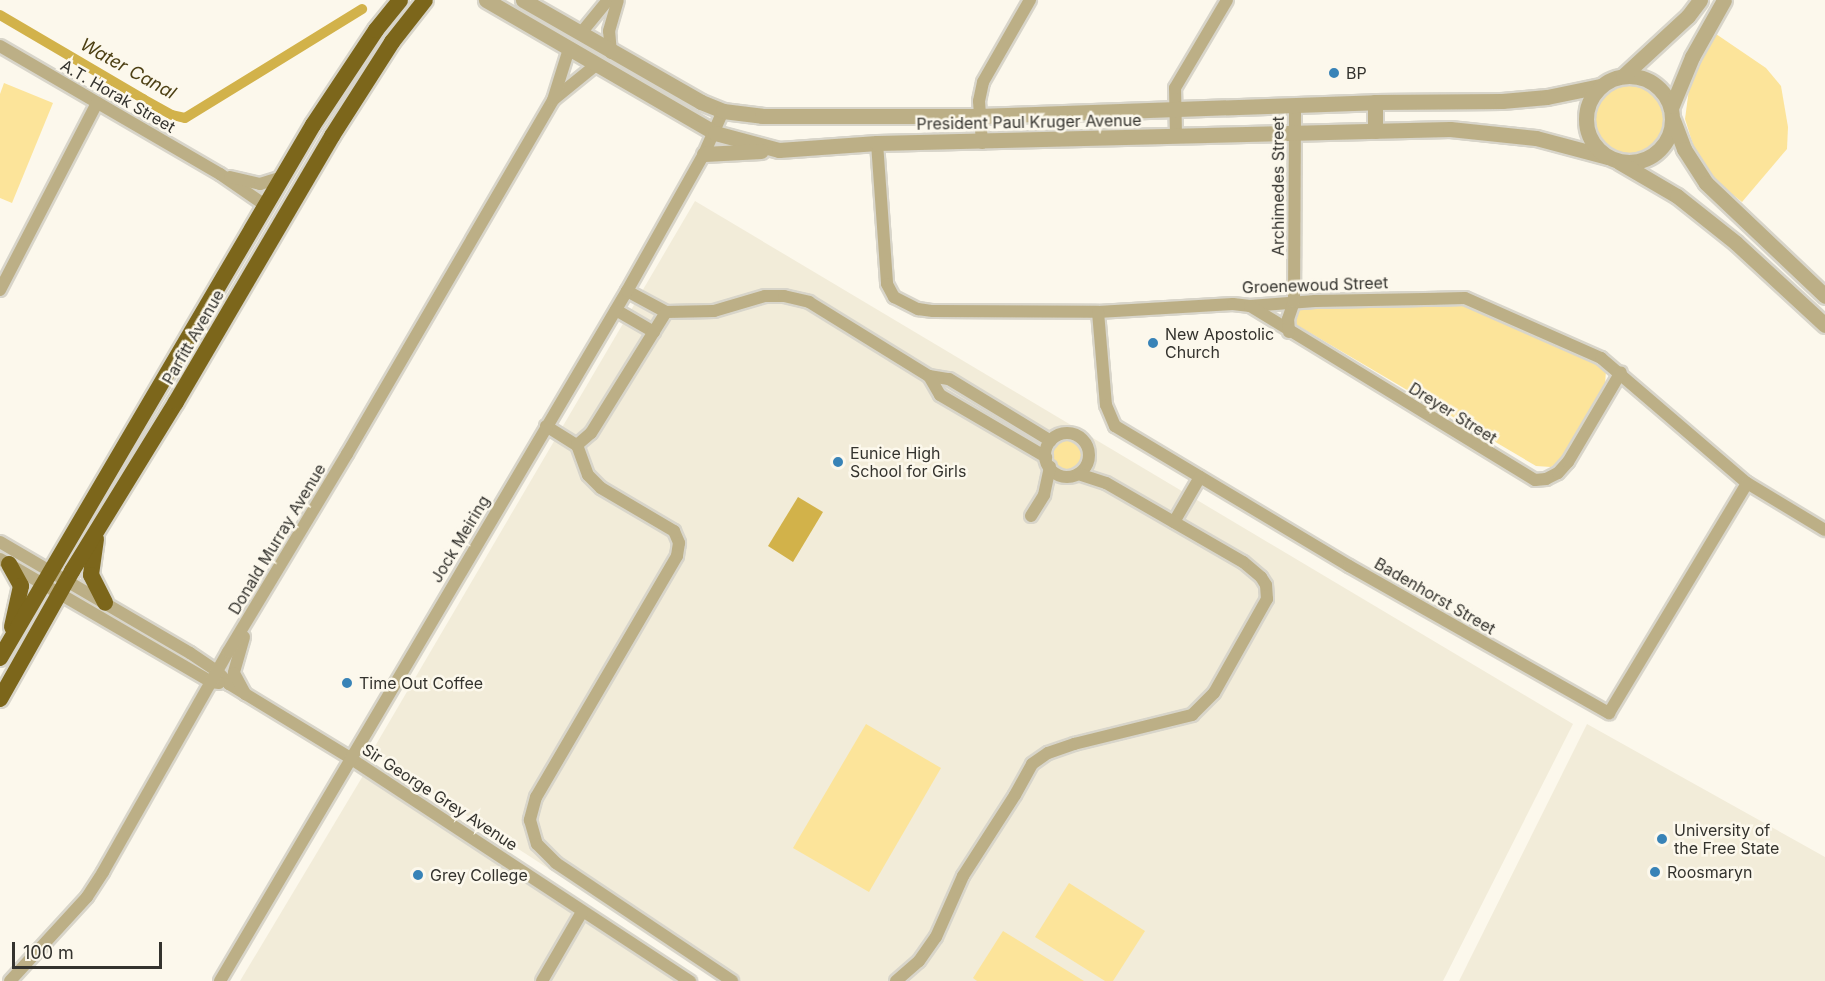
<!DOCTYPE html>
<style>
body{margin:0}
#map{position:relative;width:1825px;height:981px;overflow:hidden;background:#fcf8ec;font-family:Inter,sans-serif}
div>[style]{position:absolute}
.built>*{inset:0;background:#f2ecd9}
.green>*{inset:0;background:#fce49a}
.round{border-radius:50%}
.water>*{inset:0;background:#d2b24a}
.canal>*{height:10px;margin:-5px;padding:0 5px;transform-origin:5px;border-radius:5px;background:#d2b24a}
.roads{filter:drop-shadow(2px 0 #d8d5ca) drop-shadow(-2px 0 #d8d5ca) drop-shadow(0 2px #d8d5ca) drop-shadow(0 -2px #d8d5ca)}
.minor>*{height:12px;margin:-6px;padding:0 6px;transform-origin:6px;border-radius:6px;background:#bcaf86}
.minor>.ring{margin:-6px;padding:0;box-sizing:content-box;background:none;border:12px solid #bcaf86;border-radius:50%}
.tertiary>*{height:15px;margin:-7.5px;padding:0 7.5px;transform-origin:7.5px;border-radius:7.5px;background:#bcaf86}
.tertiary>.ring{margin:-7.5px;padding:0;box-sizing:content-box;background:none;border:15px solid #bcaf86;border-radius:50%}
.trunk>*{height:16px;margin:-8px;padding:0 8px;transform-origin:8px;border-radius:8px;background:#7c661b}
.dots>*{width:16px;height:16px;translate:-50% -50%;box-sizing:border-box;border:3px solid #fcf8ec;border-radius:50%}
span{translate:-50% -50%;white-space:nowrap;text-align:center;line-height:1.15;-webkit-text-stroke:5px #fcf8ec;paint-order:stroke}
.poi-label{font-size:16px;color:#34332e}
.left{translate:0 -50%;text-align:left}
.street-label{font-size:16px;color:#34332e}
.water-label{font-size:18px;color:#4d4014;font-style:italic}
.scale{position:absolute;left:12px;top:942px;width:150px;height:27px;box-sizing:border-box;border:3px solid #34332e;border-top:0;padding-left:8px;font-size:18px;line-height:21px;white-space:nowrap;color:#34332e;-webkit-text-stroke:4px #fcf8ec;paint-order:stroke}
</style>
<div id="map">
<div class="built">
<i style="clip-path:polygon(695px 201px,1573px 724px,1443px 981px,721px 981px,371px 753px)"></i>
<i style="clip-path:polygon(1587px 724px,1825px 857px,1825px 981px,1459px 981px)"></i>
<i style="clip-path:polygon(367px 769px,698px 981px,240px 981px)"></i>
</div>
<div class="green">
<i style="clip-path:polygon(1716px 34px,1766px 68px,1781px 86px,1788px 127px,1787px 149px,1742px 202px,1713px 179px,1695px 151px,1685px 119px,1689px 89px,1700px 59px)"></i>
<i class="round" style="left:1592px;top:78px;width:76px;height:76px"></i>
<i style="clip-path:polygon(4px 83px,53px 103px,12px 203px,0 198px,0 94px)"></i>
<i style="clip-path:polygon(1468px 302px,1594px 360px,1606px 371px,1605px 385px,1562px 459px,1551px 467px,1536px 466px,1295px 324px,1301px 305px)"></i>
<i class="round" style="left:1051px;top:439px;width:32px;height:32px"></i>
<i style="clip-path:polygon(866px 724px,941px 768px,869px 892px,793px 848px)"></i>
<i style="clip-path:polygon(1069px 883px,1145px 931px,1113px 981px,1105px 981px,1035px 937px)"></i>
<i style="clip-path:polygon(1003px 931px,1050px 960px,1084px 981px,977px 981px,973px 978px)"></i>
</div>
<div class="water">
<i style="clip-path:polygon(798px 497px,823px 512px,793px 562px,768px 546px)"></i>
</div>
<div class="canal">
<i style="left:0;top:15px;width:166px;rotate:30.4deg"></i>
<i style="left:143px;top:99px;width:33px;rotate:29deg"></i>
<i style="left:172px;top:115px;width:13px;rotate:13deg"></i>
<i style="left:185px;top:118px;width:208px;rotate:-31.6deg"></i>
</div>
<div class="roads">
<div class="minor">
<i style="left:581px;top:33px;width:43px;rotate:-50.7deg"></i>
<i style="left:0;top:46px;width:255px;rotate:30.2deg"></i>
<i style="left:220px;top:174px;width:55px;rotate:34.6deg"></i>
<i style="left:611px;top:53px;width:22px;rotate:-95deg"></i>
<i style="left:609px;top:31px;width:32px;rotate:-74deg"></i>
<i style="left:554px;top:99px;width:55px;rotate:-39.1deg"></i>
<i style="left:1176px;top:135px;width:47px;rotate:-91.2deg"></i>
<i style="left:1175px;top:88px;width:102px;rotate:-59.4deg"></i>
<i style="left:877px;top:143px;width:141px;rotate:85.9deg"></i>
<i style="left:887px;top:284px;width:15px;rotate:62deg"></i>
<i style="left:894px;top:297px;width:27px;rotate:27deg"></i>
<i style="left:918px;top:309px;width:15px;rotate:8deg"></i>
<i style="left:933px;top:311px;width:165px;rotate:0.3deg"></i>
<i style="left:1098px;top:312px;width:135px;rotate:-3.4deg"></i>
<i style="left:1233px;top:304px;width:17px;rotate:7deg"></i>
<i style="left:1250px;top:306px;width:65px;rotate:-4.4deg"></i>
<i style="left:1315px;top:301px;width:150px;rotate:-1.1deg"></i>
<i style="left:1465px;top:298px;width:149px;rotate:23.8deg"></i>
<i style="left:1601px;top:358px;width:192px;rotate:40.6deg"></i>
<i style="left:1747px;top:483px;width:91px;rotate:31.1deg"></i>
<i style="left:982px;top:143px;width:42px;rotate:-94.1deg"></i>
<i style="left:979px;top:101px;width:19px;rotate:-78deg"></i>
<i style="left:983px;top:82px;width:95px;rotate:-60.2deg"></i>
<i style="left:230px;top:177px;width:31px;rotate:13deg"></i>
<i style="left:260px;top:184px;width:21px;rotate:-17deg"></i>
<i style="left:0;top:290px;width:211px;rotate:-62.6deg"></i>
<i style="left:627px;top:291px;width:44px;rotate:28.3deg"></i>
<i style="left:666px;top:312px;width:48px;rotate:-1.2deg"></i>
<i style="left:714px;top:311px;width:53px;rotate:-16.4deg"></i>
<i style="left:765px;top:296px;width:19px"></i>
<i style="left:784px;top:296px;width:26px;rotate:13deg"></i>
<i style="left:809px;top:302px;width:141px;rotate:31.7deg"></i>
<i style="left:929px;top:376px;width:20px;rotate:9deg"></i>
<i style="left:949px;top:379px;width:119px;rotate:31.3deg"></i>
<i style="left:1250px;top:306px;width:334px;rotate:31.4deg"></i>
<i style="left:1535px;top:480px;width:11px;rotate:-5deg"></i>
<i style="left:1546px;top:479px;width:13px;rotate:-27deg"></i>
<i style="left:1558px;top:473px;width:15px;rotate:-48deg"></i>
<i style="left:1568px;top:462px;width:104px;rotate:-59.5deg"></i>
<i style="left:616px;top:310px;width:44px;rotate:30.1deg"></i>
<i style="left:1098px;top:312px;width:93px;rotate:85.1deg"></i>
<i style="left:1106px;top:405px;width:23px;rotate:67deg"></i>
<i style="left:1115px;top:426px;width:273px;rotate:30.9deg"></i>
<i style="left:1349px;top:566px;width:299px;rotate:29.5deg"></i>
<i style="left:1609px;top:713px;width:268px;rotate:-59deg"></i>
<i style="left:1289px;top:332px;width:13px;rotate:-94deg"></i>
<i style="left:1288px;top:319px;width:18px;rotate:-71deg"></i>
<i style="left:1294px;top:302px;width:197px;rotate:-89.7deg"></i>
<i style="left:929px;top:376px;width:22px;rotate:60deg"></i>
<i style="left:940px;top:395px;width:123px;rotate:30.3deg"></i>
<i style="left:546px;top:426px;width:36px;rotate:32deg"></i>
<i style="left:577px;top:445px;width:32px;rotate:70deg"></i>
<i style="left:588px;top:475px;width:18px;rotate:45deg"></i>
<i style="left:601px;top:488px;width:85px;rotate:30.5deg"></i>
<i style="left:674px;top:531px;width:13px;rotate:67deg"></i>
<i style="left:679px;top:543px;width:13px;rotate:99deg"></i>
<i style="left:677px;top:556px;width:279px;rotate:120.3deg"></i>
<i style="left:536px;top:797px;width:24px;rotate:105deg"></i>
<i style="left:530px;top:820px;width:25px;rotate:74deg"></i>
<i style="left:537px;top:844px;width:27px;rotate:45deg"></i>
<i style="left:556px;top:863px;width:212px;rotate:33.8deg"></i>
<i class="ring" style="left:1045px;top:433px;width:32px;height:32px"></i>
<i style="left:577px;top:445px;width:18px;rotate:-41deg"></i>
<i style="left:591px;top:433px;width:142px;rotate:-58.2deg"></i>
<i style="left:1031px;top:516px;width:25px;rotate:-58deg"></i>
<i style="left:1044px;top:495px;width:29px;rotate:-78deg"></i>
<i style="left:1174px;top:522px;width:52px;rotate:-60deg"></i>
<i style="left:0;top:542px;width:220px;rotate:30.3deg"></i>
<i style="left:190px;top:653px;width:32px;rotate:34deg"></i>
<i style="left:217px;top:671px;width:18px;rotate:47deg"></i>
<i style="left:229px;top:684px;width:142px;rotate:31.4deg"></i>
<i style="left:350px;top:758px;width:407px;rotate:33.3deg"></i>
<i style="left:0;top:559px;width:244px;rotate:30.2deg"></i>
<i style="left:211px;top:682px;width:8px;rotate:7deg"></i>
<i style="left:244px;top:637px;width:37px;rotate:106deg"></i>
<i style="left:234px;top:673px;width:24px;rotate:62deg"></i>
<i style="left:10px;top:981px;width:114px;rotate:-47.5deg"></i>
<i style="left:87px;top:897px;width:30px;rotate:-57deg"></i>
<i style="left:103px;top:872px;width:253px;rotate:-60.4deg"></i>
<i style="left:228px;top:652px;width:231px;rotate:-59deg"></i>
<i style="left:347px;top:454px;width:410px;rotate:-59.8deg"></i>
<i style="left:553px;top:100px;width:53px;rotate:-72.6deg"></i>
<i style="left:220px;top:981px;width:801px;rotate:-59.47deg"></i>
<i style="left:627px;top:291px;width:157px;rotate:-60.7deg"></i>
<i style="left:704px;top:154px;width:47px;rotate:-66.2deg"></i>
<i style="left:542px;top:981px;width:80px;rotate:-59.9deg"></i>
<i style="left:896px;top:981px;width:30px;rotate:-41deg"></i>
<i style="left:919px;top:961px;width:29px;rotate:-55deg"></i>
<i style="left:936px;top:937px;width:67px;rotate:-66.1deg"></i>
<i style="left:963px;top:876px;width:96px;rotate:-57.3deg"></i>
<i style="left:1015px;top:795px;width:35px;rotate:-61deg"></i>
<i style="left:1032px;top:764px;width:19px;rotate:-35deg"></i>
<i style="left:1048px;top:753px;width:28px;rotate:-19deg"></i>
<i style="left:1074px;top:744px;width:122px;rotate:-13.8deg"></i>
<i style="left:1192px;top:715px;width:31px;rotate:-45deg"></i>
<i style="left:1214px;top:693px;width:108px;rotate:-60.6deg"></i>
<i style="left:1267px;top:599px;width:14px;rotate:-94deg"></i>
<i style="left:1266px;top:585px;width:9px;rotate:-122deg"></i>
<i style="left:1261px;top:577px;width:23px;rotate:-140deg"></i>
<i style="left:1243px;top:562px;width:158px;rotate:-150deg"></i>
<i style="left:1106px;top:483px;width:29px;rotate:-162deg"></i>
</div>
<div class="tertiary">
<i style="left:486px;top:0;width:265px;rotate:30.1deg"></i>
<i style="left:715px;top:133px;width:66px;rotate:14.9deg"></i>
<i style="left:779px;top:150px;width:98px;rotate:-4.1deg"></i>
<i style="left:877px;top:143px;width:573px;rotate:-1.4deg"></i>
<i style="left:1450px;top:129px;width:86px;rotate:6deg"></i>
<i style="left:1536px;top:138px;width:74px;rotate:14.8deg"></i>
<i style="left:523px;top:0;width:205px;rotate:29.8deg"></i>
<i style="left:701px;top:102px;width:24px;rotate:22deg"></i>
<i style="left:723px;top:111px;width:39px;rotate:7deg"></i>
<i style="left:762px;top:116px;width:217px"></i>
<i style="left:979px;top:116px;width:396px;rotate:-2deg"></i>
<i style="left:1375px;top:102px;width:127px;rotate:-0.5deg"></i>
<i style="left:1502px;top:101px;width:45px;rotate:-5.1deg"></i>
<i style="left:1547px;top:97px;width:54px;rotate:-11.7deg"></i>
<i class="ring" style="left:1586px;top:76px;width:71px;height:71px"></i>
<i style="left:1623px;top:76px;width:88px;rotate:-42.7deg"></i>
<i style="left:1688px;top:16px;width:20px;rotate:-53deg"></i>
<i style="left:1375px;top:102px;width:29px;rotate:90deg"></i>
<i style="left:1671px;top:108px;width:55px;rotate:-67.6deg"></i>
<i style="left:1692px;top:57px;width:65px;rotate:-60.7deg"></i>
<i style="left:1673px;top:120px;width:31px;rotate:69deg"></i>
<i style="left:1684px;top:149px;width:40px;rotate:57.1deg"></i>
<i style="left:1706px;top:183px;width:164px;rotate:43.5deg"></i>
<i style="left:704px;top:154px;width:57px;rotate:-3deg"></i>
<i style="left:1619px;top:162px;width:67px;rotate:30.4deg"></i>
<i style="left:1677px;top:196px;width:75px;rotate:38.5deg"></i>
<i style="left:1736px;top:243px;width:121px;rotate:42.7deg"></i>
</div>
<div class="trunk">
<i style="left:96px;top:539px;width:36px;rotate:98deg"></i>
<i style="left:91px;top:575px;width:31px;rotate:63deg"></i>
<i style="left:9px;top:564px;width:25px;rotate:61deg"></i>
<i style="left:21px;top:586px;width:42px;rotate:102.4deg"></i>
<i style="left:0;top:658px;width:618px;rotate:-59.58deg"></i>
<i style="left:313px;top:125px;width:114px;rotate:-56.4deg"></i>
<i style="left:376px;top:30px;width:38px;rotate:-51deg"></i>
<i style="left:0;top:699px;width:147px;rotate:-60.6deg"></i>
<i style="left:72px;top:571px;width:198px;rotate:-58.4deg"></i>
<i style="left:176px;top:402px;width:308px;rotate:-59.6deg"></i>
<i style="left:332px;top:136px;width:112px;rotate:-57.4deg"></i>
<i style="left:392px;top:42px;width:53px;rotate:-51.8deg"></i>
</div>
</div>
<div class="dots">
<i style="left:1334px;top:73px;background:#3883b7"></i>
<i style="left:1153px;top:343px;background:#3883b7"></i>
<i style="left:838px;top:462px;background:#3883b7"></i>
<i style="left:347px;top:683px;background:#3883b7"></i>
<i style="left:1662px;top:839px;background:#3883b7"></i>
<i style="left:1655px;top:872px;background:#3883b7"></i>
<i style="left:418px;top:875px;background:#3883b7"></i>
</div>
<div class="poi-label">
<span class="left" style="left:1346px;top:73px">BP</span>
<span class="left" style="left:1165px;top:343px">New Apostolic<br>Church</span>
<span class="left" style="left:850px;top:462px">Eunice High<br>School for Girls</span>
<span class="left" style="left:359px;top:683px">Time Out Coffee</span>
<span class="left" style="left:1674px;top:839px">University of<br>the Free State</span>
<span class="left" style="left:1667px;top:872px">Roosmaryn</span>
<span class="left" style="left:430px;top:875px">Grey College</span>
</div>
<div class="street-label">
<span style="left:118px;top:96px;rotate:30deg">A.T. Horak Street</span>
<span style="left:1029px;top:122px;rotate:-1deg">President Paul Kruger Avenue</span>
<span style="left:1278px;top:186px;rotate:-90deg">Archimedes Street</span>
<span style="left:1315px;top:285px;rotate:-2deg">Groenewoud Street</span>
<span style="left:193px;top:337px;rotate:-60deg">Parfitt Avenue</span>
<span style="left:1453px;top:413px;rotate:32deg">Dreyer Street</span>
<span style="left:277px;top:539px;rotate:-59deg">Donald Murray Avenue</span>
<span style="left:460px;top:539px;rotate:-59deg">Jock Meiring</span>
<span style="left:1435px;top:596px;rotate:30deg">Badenhorst Street</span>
<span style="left:440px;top:797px;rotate:33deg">Sir George Grey Avenue</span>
</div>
<div class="water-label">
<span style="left:128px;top:69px;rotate:29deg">Water Canal</span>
</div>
<div class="scale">100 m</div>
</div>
